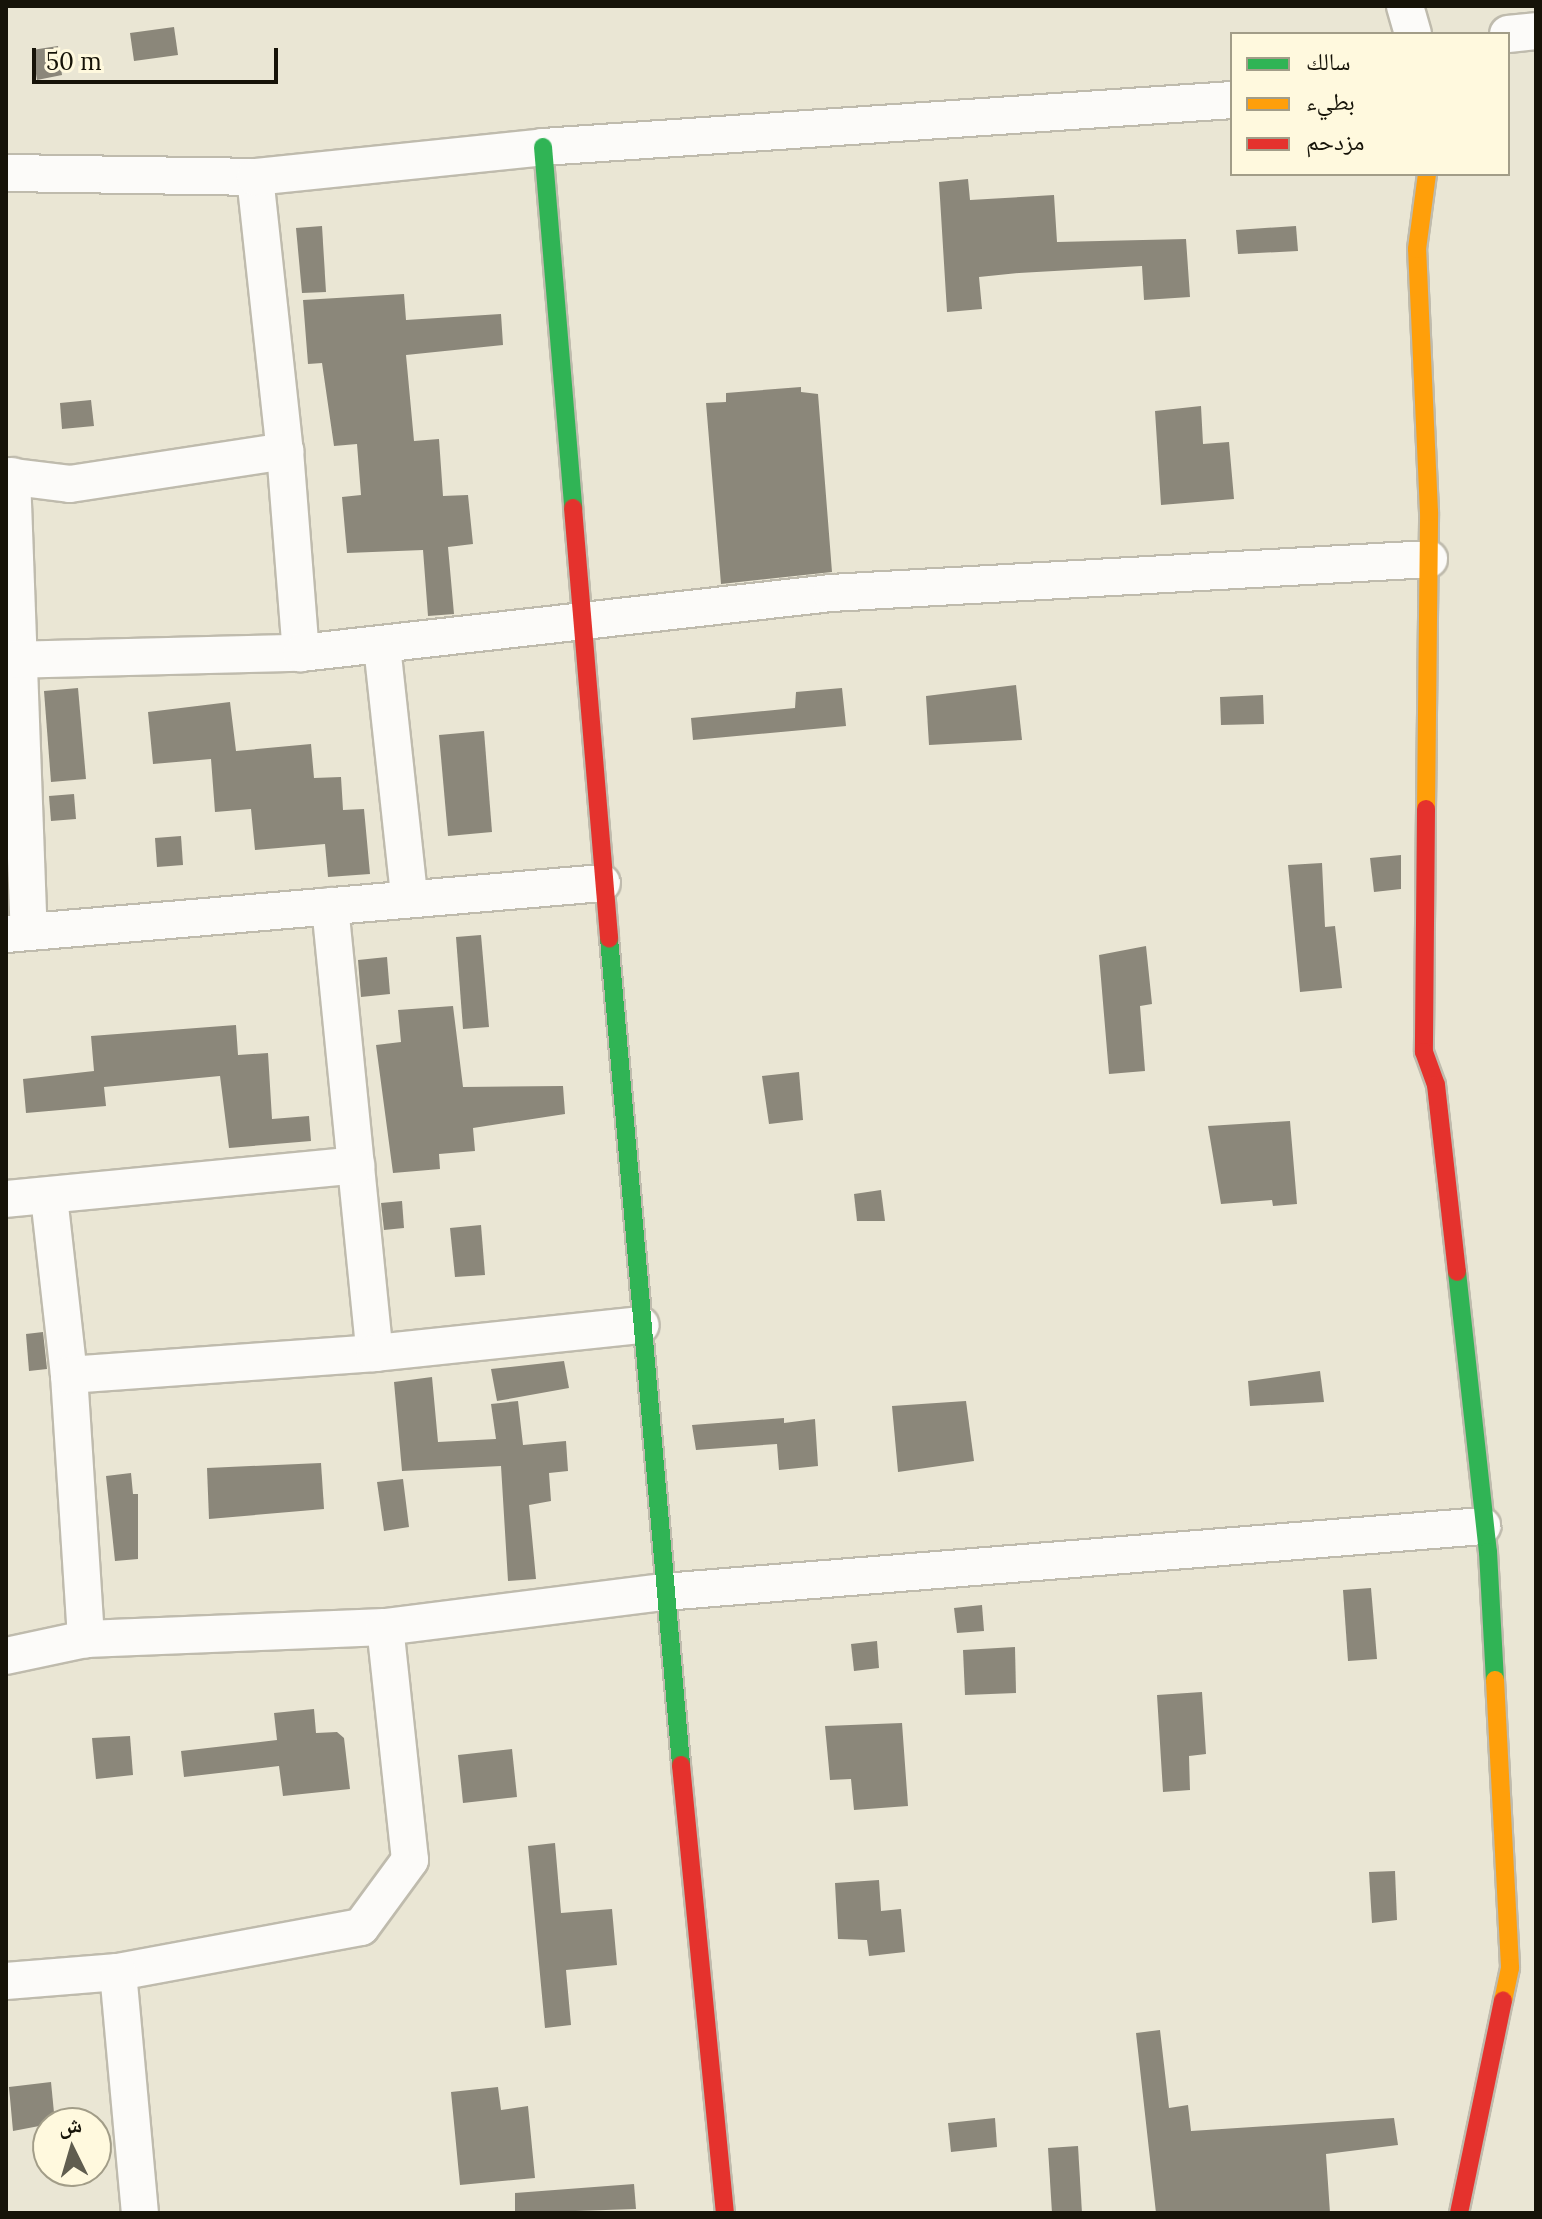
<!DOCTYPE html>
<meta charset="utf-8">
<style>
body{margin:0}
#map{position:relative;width:1542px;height:2219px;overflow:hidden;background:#eae6d4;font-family:Lora,"Noto Naskh Arabic",serif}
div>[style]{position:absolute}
.building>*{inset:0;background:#8b877a}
.roads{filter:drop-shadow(2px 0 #bfbbad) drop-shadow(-2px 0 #bfbbad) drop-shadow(0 2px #bfbbad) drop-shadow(0 -2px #bfbbad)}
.street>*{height:36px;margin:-18px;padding:0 18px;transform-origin:18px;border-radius:18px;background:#fcfbf9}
.fast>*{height:18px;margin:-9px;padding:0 9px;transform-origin:9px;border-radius:9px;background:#30b455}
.slow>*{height:18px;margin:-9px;padding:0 9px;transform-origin:9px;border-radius:9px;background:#ff9f0a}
.jam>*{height:18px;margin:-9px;padding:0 9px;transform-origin:9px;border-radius:9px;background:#e5322d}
span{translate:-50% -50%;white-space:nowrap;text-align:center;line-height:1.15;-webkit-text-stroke:8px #fff9de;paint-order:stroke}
.frame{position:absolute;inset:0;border:8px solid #161308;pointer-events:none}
.legend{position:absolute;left:1230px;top:32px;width:280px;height:144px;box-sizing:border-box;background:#fff9de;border:2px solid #a29d88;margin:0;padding:10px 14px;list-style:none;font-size:24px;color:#161308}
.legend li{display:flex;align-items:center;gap:16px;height:40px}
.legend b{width:40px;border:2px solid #a29d88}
.north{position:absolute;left:32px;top:2107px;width:80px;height:80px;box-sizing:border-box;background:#fff9de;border:2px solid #a29d88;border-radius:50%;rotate:355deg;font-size:22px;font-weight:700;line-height:32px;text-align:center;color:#161308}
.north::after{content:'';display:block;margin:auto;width:28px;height:36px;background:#605d4f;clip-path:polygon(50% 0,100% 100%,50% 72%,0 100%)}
.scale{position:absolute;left:32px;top:48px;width:246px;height:36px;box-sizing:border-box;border:4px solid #161308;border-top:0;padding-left:10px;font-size:24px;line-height:28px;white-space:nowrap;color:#161308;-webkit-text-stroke:6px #fff9de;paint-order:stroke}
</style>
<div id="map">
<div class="building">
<i style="clip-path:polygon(174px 27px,178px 55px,134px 61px,130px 33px)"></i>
<i style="clip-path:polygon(58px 46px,62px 75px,37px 80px,32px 50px)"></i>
<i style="clip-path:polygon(968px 179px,970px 200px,1054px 195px,1057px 242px,1186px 239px,1190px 297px,1144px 300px,1142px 266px,1019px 273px,979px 277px,982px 309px,947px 312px,939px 182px)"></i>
<i style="clip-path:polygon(322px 226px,326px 292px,302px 293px,296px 228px)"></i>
<i style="clip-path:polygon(1296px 226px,1298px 251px,1238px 254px,1236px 230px)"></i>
<i style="clip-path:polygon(404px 294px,406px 320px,501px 314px,503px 345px,406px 355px,414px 441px,439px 439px,443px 496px,468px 495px,473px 544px,448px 547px,454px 614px,428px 616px,423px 550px,347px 553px,342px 497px,361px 495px,357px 444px,334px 446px,322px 363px,308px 364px,303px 300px)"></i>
<i style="clip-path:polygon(801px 387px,801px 392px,818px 394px,832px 572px,721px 584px,706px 403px,726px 402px,726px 393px)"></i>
<i style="clip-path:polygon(91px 400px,94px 426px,62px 429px,60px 403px)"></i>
<i style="clip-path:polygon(1201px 406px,1203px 444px,1229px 442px,1234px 499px,1161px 505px,1155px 411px)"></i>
<i style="clip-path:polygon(1016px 685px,1022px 740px,929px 745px,926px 696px)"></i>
<i style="clip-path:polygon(78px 688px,86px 779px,51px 782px,44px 691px)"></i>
<i style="clip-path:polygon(842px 688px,846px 726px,693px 740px,691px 718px,795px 708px,796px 692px)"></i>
<i style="clip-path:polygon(1263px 695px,1264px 724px,1221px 725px,1220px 697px)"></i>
<i style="clip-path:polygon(230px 702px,236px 751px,311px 744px,314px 778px,341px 777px,343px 810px,364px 809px,370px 874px,328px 877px,325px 844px,255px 850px,251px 809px,215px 812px,211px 759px,153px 764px,148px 712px)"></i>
<i style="clip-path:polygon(484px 731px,492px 832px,448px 836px,439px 735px)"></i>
<i style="clip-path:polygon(74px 794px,76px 819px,51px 821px,49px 796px)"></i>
<i style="clip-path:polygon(181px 836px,183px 865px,157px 867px,155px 838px)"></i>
<i style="clip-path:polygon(1401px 855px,1401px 889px,1374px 892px,1370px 858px)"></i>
<i style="clip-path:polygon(1322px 863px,1325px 927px,1335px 926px,1342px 988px,1300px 992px,1288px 865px)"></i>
<i style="clip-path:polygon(481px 935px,489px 1027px,463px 1029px,456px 937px)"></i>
<i style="clip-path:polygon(1146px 946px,1152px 1004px,1140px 1006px,1145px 1071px,1109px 1074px,1099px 955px)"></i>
<i style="clip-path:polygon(387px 957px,390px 994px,361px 997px,358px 960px)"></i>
<i style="clip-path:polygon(453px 1006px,463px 1087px,563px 1086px,565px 1114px,473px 1128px,475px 1151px,439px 1154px,440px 1169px,393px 1173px,376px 1045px,401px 1042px,398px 1010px)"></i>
<i style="clip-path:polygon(236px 1025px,238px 1055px,268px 1053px,272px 1119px,309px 1116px,311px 1141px,229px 1148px,220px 1076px,104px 1087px,106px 1106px,26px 1113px,23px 1079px,94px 1071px,91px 1036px)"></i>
<i style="clip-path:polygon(799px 1072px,803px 1120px,769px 1124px,762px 1076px)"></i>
<i style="clip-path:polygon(1290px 1121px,1297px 1204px,1273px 1206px,1272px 1200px,1221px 1204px,1208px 1126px)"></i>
<i style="clip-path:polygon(881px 1190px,885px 1221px,857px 1221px,854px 1194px)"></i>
<i style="clip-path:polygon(402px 1201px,404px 1228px,384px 1230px,381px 1203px)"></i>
<i style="clip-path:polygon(481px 1225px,485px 1275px,455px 1277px,450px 1228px)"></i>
<i style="clip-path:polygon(43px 1332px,47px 1369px,29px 1371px,26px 1334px)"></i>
<i style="clip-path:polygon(564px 1361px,569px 1388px,497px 1401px,491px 1369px)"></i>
<i style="clip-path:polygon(1320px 1371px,1324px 1402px,1250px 1406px,1248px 1381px)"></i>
<i style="clip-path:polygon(432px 1377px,438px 1442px,496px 1439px,491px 1404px,518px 1401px,523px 1445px,566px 1441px,568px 1471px,549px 1473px,551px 1501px,529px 1505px,536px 1579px,508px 1581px,501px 1466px,402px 1471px,394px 1382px)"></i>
<i style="clip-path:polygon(966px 1401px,974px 1461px,898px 1472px,892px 1406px)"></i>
<i style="clip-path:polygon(784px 1418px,784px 1423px,815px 1419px,818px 1466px,779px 1470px,777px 1444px,696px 1450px,692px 1425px)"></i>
<i style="clip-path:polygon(321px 1463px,324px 1509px,209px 1519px,207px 1468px)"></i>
<i style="clip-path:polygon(131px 1473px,133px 1494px,138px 1494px,138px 1559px,115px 1561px,106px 1476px)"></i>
<i style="clip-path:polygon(403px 1479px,409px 1527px,384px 1531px,377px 1482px)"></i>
<i style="clip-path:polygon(1371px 1588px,1377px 1659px,1348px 1661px,1343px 1590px)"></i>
<i style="clip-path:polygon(982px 1605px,984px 1631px,957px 1633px,954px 1608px)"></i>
<i style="clip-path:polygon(877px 1641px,879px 1668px,854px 1671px,851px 1644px)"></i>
<i style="clip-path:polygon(1015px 1647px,1016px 1693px,965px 1695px,963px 1650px)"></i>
<i style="clip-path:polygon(1202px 1692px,1206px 1754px,1189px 1756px,1190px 1790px,1163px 1792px,1157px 1695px)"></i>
<i style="clip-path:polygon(314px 1709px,316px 1733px,337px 1732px,344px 1738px,350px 1789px,283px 1796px,279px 1766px,184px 1777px,181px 1751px,277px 1740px,274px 1713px)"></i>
<i style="clip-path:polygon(902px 1723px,908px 1806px,854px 1810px,851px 1779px,830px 1780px,825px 1726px)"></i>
<i style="clip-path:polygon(130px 1736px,133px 1775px,96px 1779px,92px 1738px)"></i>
<i style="clip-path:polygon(512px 1749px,517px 1797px,463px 1803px,458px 1755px)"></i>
<i style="clip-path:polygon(555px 1843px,561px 1913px,612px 1909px,617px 1965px,566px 1970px,571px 2025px,545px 2028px,528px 1846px)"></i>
<i style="clip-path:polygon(1395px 1871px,1397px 1920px,1372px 1923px,1369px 1872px)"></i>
<i style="clip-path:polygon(879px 1880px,881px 1911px,901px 1909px,905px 1952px,869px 1956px,867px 1940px,838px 1939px,835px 1883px)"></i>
<i style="clip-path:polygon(1160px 2030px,1169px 2108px,1188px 2105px,1191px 2131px,1394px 2118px,1398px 2145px,1326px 2154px,1330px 2213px,1156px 2213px,1136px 2033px)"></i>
<i style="clip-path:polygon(51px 2082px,55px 2123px,13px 2131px,9px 2087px)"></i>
<i style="clip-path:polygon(498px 2087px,501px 2110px,528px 2106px,535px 2178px,460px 2185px,451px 2092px)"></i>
<i style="clip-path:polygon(995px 2118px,997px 2147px,951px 2152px,948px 2123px)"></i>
<i style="clip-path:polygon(1078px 2146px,1082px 2213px,1052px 2213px,1048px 2148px)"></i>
<i style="clip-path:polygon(634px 2184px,636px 2209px,515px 2213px,515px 2193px)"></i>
</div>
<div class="roads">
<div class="street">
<i style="left:1405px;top:6px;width:29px;rotate:74deg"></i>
<i style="left:1508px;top:34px;width:28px;rotate:-6deg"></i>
<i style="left:6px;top:173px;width:249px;rotate:0.9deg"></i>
<i style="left:255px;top:177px;width:276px;rotate:83.8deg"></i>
<i style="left:285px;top:451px;width:203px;rotate:85.5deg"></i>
<i style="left:255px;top:177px;width:290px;rotate:-5.9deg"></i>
<i style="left:543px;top:147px;width:691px;rotate:-3.9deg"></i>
<i style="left:6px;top:476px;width:64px;rotate:7.1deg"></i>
<i style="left:70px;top:484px;width:218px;rotate:-8.7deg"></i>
<i style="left:12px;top:476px;width:456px;rotate:87.9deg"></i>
<i style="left:382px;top:646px;width:251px;rotate:83.8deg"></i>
<i style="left:6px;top:660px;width:295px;rotate:-1.4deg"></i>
<i style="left:301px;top:653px;width:533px;rotate:-6.46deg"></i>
<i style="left:831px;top:593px;width:599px;rotate:-3.25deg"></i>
<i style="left:330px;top:906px;width:449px;rotate:84.3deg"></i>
<i style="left:6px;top:934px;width:598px;rotate:-4.89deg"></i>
<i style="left:49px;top:1197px;width:179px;rotate:83.6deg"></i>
<i style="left:69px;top:1375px;width:265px;rotate:86.3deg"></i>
<i style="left:6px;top:1199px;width:352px;rotate:-5.5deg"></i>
<i style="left:69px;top:1375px;width:307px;rotate:-4.1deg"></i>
<i style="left:375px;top:1353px;width:267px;rotate:-6deg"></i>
<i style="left:6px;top:1656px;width:82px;rotate:-12deg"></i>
<i style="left:86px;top:1639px;width:299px;rotate:-2.3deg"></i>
<i style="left:385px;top:1627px;width:281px;rotate:-7.2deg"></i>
<i style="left:664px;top:1592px;width:821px;rotate:-4.61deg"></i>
<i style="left:118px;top:1972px;width:247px;rotate:-10.5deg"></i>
<i style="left:361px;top:1927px;width:83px;rotate:-53.8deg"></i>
<i style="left:410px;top:1860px;width:234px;rotate:-96.1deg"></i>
<i style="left:6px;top:1981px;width:112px;rotate:-4.6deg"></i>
<i style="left:118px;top:1972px;width:242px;rotate:84.8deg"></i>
</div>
<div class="fast">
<i style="left:543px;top:147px;width:362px;rotate:85.2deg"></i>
<i style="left:609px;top:938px;width:830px;rotate:85.02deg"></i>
<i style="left:1457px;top:1272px;width:282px;rotate:83.7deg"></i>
<i style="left:1488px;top:1552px;width:128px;rotate:86.9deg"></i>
</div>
<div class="slow">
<i style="left:1426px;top:809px;width:297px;rotate:-89.4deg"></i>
<i style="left:1429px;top:512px;width:263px;rotate:-92.6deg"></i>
<i style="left:1417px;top:249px;width:76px;rotate:-82.4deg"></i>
<i style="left:1495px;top:1680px;width:288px;rotate:87deg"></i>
<i style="left:1510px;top:1968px;width:33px;rotate:102deg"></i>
</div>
<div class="jam">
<i style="left:573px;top:508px;width:432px;rotate:85.2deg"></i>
<i style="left:1426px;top:809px;width:243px;rotate:90.5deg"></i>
<i style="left:1424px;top:1052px;width:35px;rotate:70deg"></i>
<i style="left:1436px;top:1085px;width:188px;rotate:83.6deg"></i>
<i style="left:681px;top:1765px;width:450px;rotate:84.4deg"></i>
<i style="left:1459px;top:2213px;width:217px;rotate:-78.3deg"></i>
</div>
</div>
<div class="frame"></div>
<ul class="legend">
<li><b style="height:10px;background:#30b455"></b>سالك</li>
<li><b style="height:10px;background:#ff9f0a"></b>بطيء</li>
<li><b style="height:10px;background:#e5322d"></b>مزدحم</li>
</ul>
<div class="north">ش</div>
<div class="scale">50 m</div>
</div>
